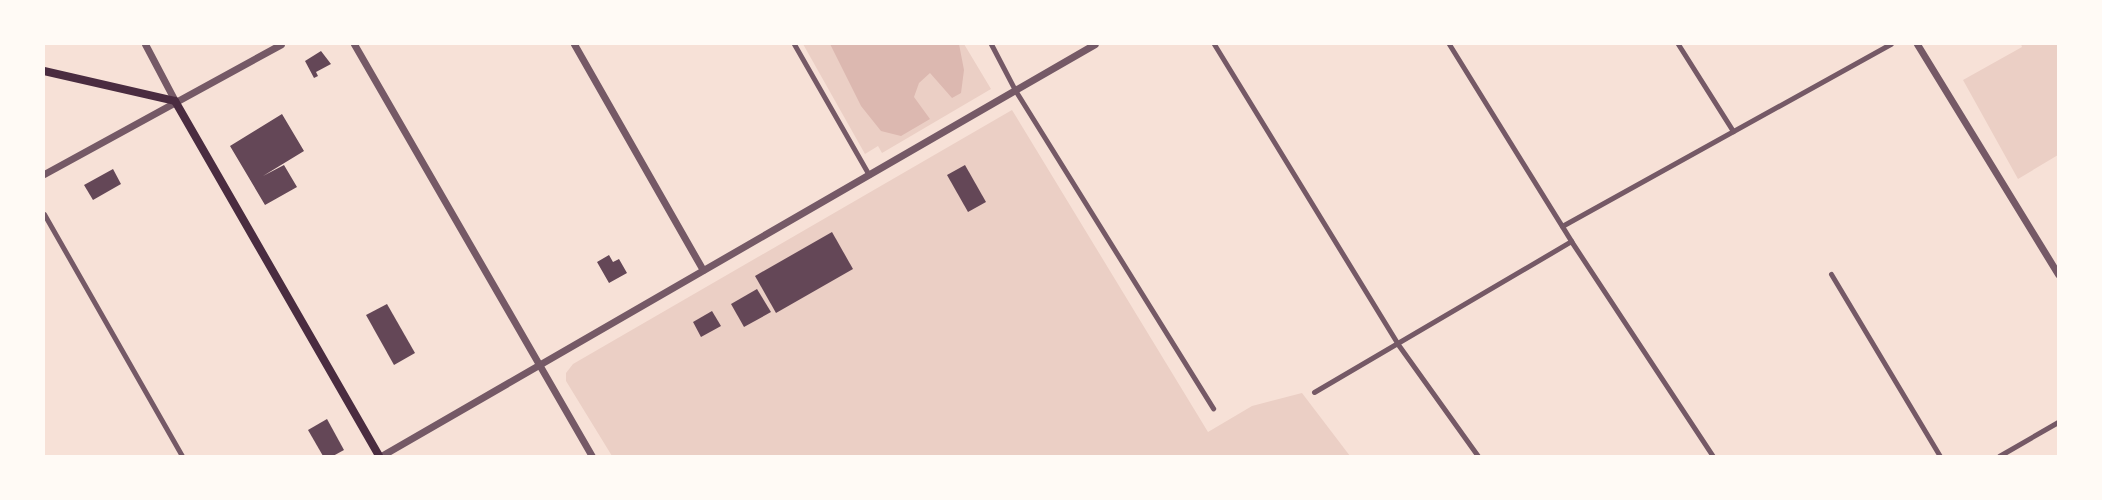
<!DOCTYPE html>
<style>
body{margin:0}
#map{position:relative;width:2102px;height:500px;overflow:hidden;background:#f7e1d7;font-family:Montserrat,sans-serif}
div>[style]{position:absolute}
.green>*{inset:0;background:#ebcfc5}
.water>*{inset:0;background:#dcb8b0}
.building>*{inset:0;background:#644757}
.minor>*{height:5px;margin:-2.5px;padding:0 2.5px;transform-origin:2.5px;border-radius:2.5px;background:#755966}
.tertiary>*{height:7px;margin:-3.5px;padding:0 3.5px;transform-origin:3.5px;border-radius:3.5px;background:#755966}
.secondary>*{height:8px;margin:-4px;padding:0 4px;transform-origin:4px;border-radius:4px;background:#4a2c40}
span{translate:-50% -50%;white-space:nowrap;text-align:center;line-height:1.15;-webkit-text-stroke:4.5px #fffaf5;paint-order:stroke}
.frame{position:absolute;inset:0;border:45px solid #fffaf5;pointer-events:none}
</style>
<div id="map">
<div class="green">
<i style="clip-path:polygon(803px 44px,964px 44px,991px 89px,882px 153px,878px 146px,865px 154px)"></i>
<i style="clip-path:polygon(2021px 44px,2058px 44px,2058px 155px,2018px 179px,1963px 80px,2022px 47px)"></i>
<i style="clip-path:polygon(1012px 110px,1208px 432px,1252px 406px,1302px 393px,1350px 456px,612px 456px,566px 381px,566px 373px,573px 364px)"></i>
</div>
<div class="water">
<i style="clip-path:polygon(830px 44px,959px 44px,964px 70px,961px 93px,952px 98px,930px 73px,919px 83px,914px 97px,930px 119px,901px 136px,881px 131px,861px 106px)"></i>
</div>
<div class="building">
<i style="clip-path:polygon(321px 51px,331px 64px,316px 72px,318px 76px,314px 78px,305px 61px)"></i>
<i style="clip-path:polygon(282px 114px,304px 151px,263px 176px,284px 165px,297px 187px,265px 205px,230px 146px)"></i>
<i style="clip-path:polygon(965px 165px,986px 202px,968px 212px,947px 175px)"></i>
<i style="clip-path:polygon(113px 169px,121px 184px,93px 200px,84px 185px)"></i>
<i style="clip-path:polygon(832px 232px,853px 269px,776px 313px,755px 276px)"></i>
<i style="clip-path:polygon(609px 255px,613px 262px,619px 259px,627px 273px,609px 283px,597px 262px)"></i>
<i style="clip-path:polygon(757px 289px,771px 312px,744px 327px,731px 304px)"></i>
<i style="clip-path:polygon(387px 304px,415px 353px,394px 365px,366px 315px)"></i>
<i style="clip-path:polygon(712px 311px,721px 326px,701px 337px,693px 322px)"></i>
<i style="clip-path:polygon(327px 419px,344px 450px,333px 456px,323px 456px,308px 430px)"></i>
</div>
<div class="minor">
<i style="left:794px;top:44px;width:151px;rotate:60.2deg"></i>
<i style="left:991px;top:44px;width:52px;rotate:62.4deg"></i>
<i style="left:1015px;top:90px;width:375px;rotate:58.1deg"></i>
<i style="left:1214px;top:44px;width:351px;rotate:58.5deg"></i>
<i style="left:1397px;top:343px;width:139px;rotate:54.4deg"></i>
<i style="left:1449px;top:44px;width:232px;rotate:58.2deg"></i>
<i style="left:1571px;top:241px;width:258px;rotate:56.6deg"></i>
<i style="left:1678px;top:44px;width:103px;rotate:57.7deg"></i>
<i style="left:44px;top:214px;width:279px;rotate:60.3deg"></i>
<i style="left:1562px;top:226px;width:376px;rotate:-29deg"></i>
<i style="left:1831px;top:274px;width:212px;rotate:59.1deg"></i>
<i style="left:1314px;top:392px;width:298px;rotate:-30.4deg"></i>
<i style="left:1999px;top:456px;width:68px;rotate:-30deg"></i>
</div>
<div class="tertiary">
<i style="left:145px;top:44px;width:64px;rotate:62.2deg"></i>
<i style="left:354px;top:44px;width:476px;rotate:60deg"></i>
<i style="left:574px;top:44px;width:260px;rotate:60.3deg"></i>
<i style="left:1917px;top:44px;width:270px;rotate:58.5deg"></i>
<i style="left:44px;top:174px;width:270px;rotate:-28.7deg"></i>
<i style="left:381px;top:456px;width:824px;rotate:-29.99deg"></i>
</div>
<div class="secondary">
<i style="left:44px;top:71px;width:134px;rotate:12.9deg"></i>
<i style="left:175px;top:101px;width:409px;rotate:60.1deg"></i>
</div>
<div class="frame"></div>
</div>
